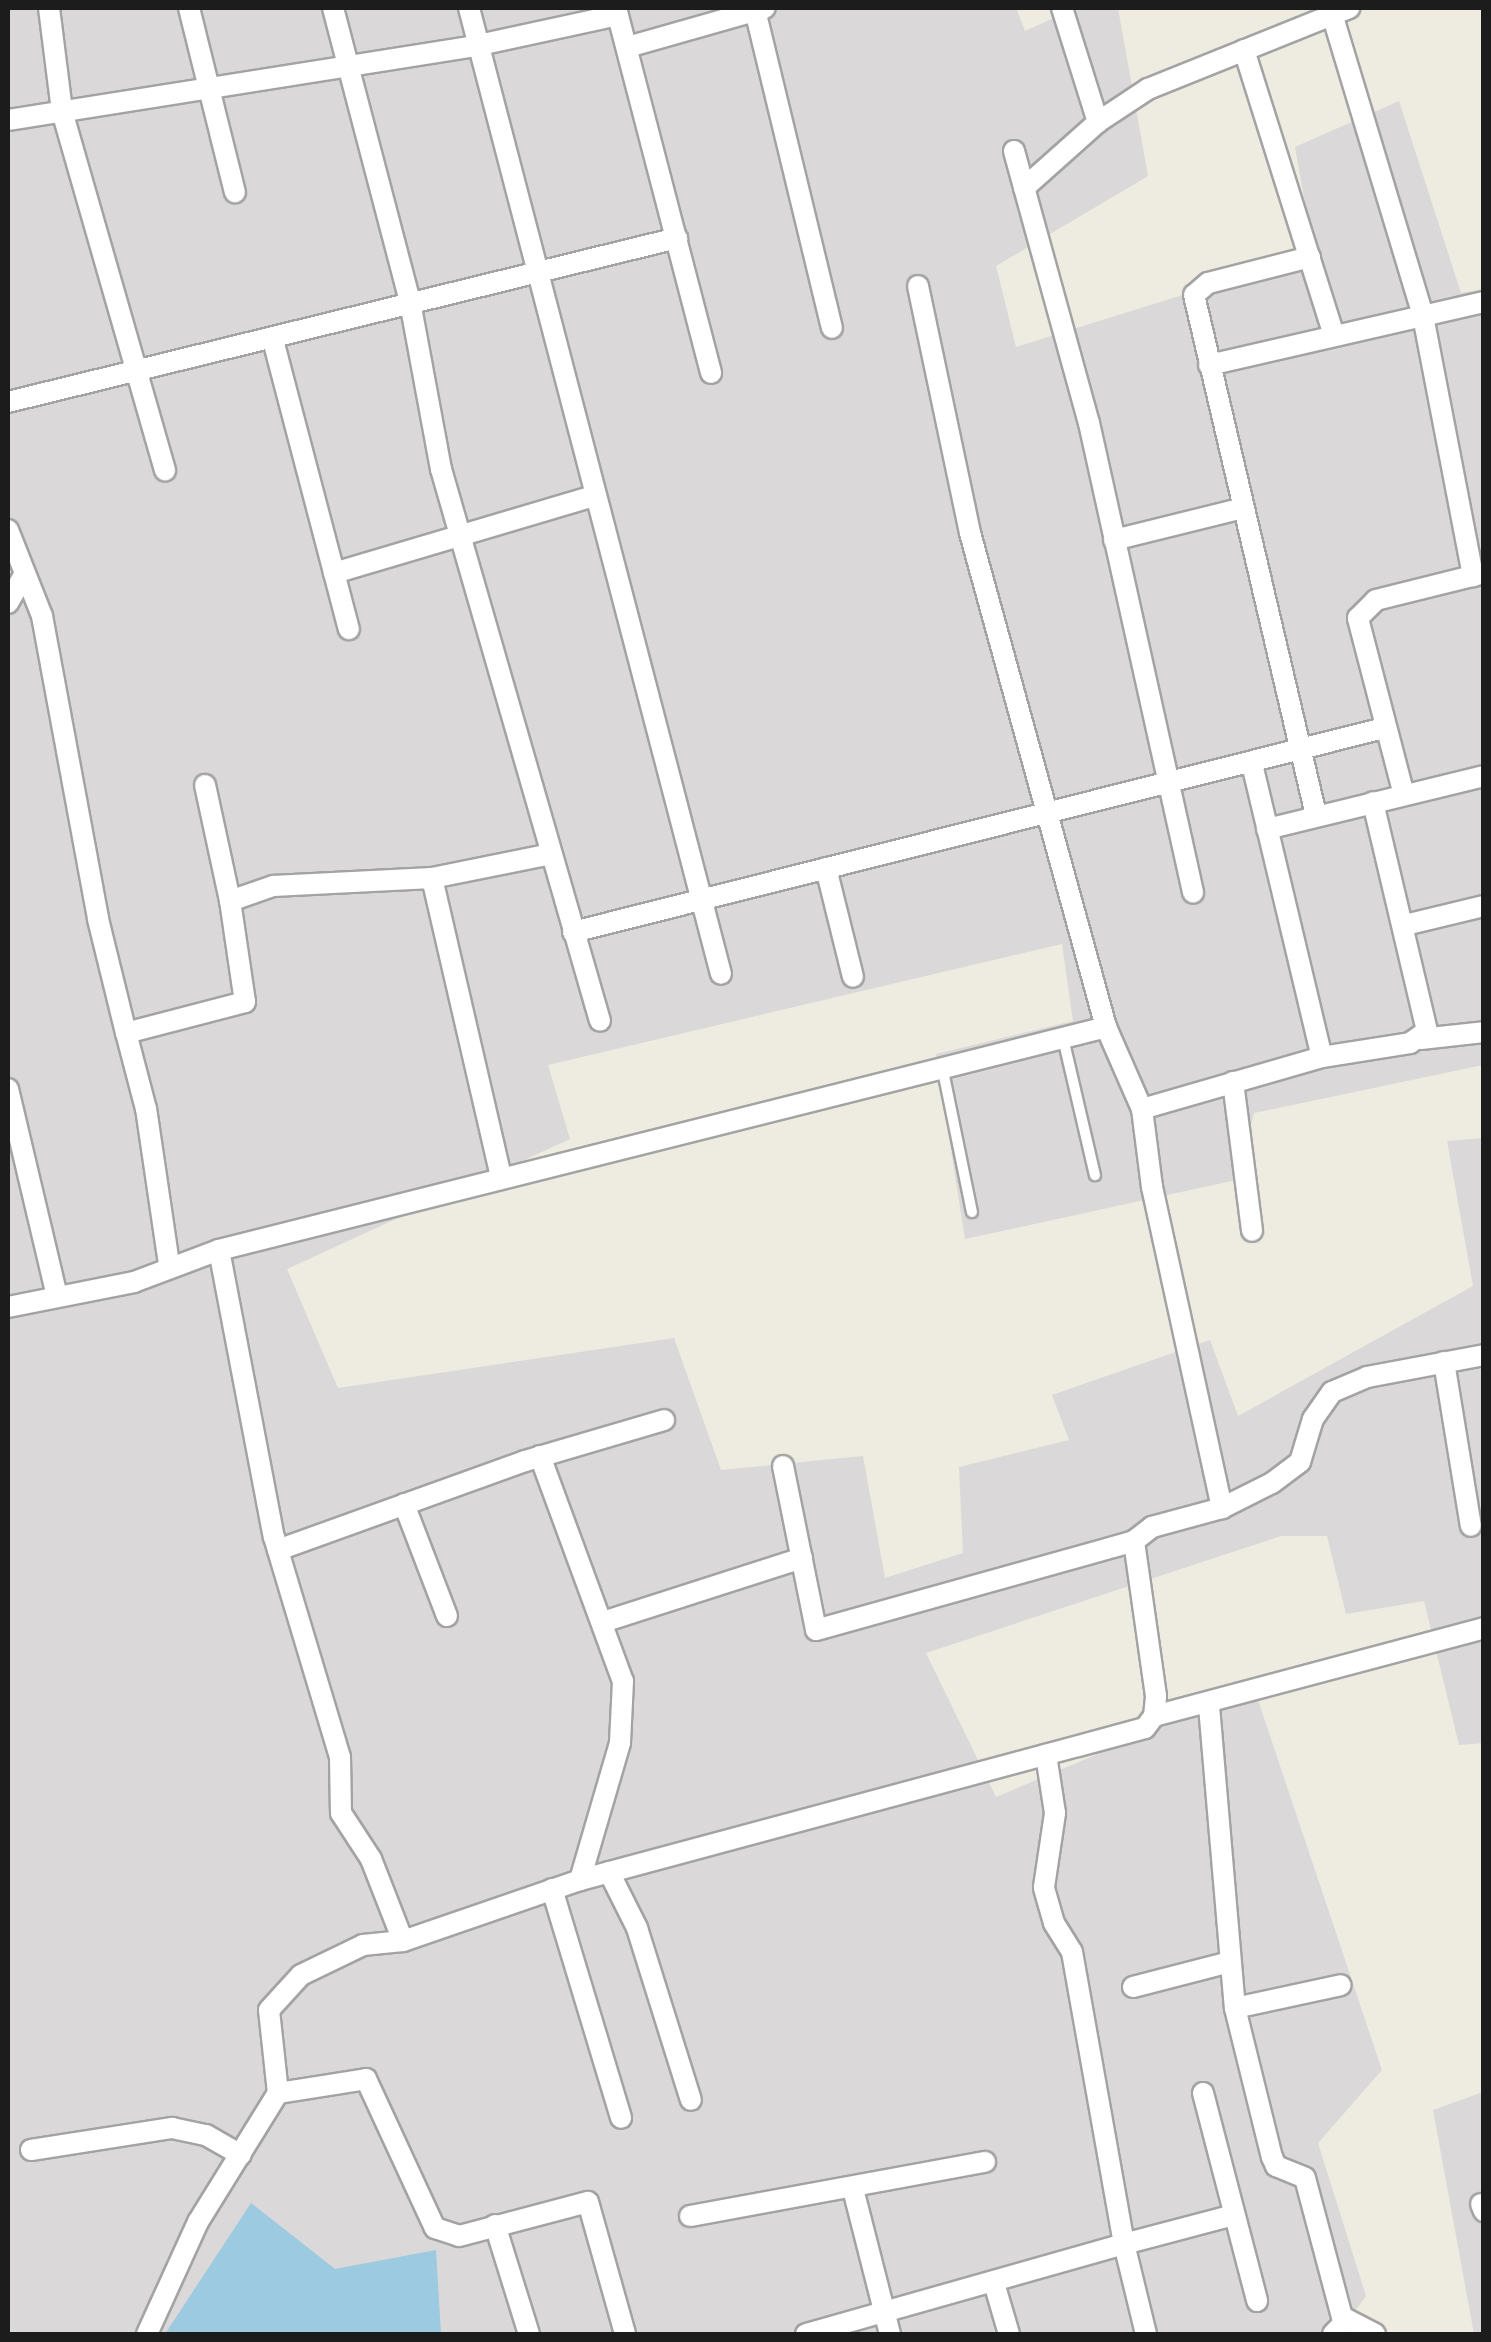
<!DOCTYPE html>
<style>
body{margin:0}
#map{position:relative;width:1491px;height:2342px;overflow:hidden;background:#eeebe0;font-family:"Nunito Sans",sans-serif}
div>[style]{position:absolute}
.residential>*{inset:0;background:#dad8d8}
.water>*{inset:0;background:#9ccae0}
.roads{filter:drop-shadow(2px 0 #a3a3a3) drop-shadow(-2px 0 #a3a3a3) drop-shadow(0 2px #a3a3a3) drop-shadow(0 -2px #a3a3a3)}
.service>*{height:10px;margin:-5px;padding:0 5px;transform-origin:5px;border-radius:5px;background:#fff}
.minor>*{height:20px;margin:-10px;padding:0 10px;transform-origin:10px;border-radius:10px;background:#fff}
span{translate:-50% -50%;white-space:nowrap;text-align:center;line-height:1.15;-webkit-text-stroke:8px #fff;paint-order:stroke}
.frame{position:absolute;inset:0;border:10px solid #1c1c1c;pointer-events:none}
</style>
<div id="map">
<div class="residential">
<i style="clip-path:polygon(8px 8px,1016px 8px,1025px 31px,1077px 8px,1118px 8px,1148px 176px,996px 266px,1016px 347px,1314px 254px,1295px 147px,1399px 101px,1461px 293px,1483px 289px,1483px 1065px,1254px 1113px,1236px 1180px,965px 1239px,936px 1054px,1073px 1021px,1062px 944px,548px 1065px,570px 1139px,287px 1269px,338px 1388px,674px 1338px,721px 1470px,863px 1456px,885px 1578px,963px 1553px,959px 1467px,1069px 1440px,1052px 1395px,1210px 1340px,1238px 1416px,1473px 1286px,1447px 1141px,1483px 1138px,1483px 1743px,1459px 1745px,1424px 1601px,1346px 1614px,1327px 1536px,1281px 1536px,926px 1653px,996px 1797px,1254px 1688px,1382px 2070px,1318px 2143px,1366px 2296px,1338px 2334px,8px 2334px)"></i>
<i style="clip-path:polygon(1483px 2092px,1483px 2334px,1474px 2334px,1433px 2110px)"></i>
</div>
<div class="water">
<i style="clip-path:polygon(251px 2203px,335px 2269px,436px 2250px,441px 2334px,165px 2334px)"></i>
</div>
<div class="roads">
<div class="service">
<i style="left:1063px;top:1038px;width:141px;rotate:76.9deg"></i>
<i style="left:943px;top:1071px;width:144px;rotate:78.4deg"></i>
</div>
<div class="minor">
<i style="left:49px;top:8px;width:104px;rotate:82.8deg"></i>
<i style="left:62px;top:111px;width:374px;rotate:74deg"></i>
<i style="left:189px;top:8px;width:190px;rotate:76deg"></i>
<i style="left:333px;top:8px;width:304px;rotate:75.3deg"></i>
<i style="left:410px;top:302px;width:170px;rotate:79.5deg"></i>
<i style="left:441px;top:469px;width:574px;rotate:73.93deg"></i>
<i style="left:469px;top:8px;width:998px;rotate:75.38deg"></i>
<i style="left:616px;top:8px;width:377px;rotate:75.4deg"></i>
<i style="left:1062px;top:8px;width:120px;rotate:72.5deg"></i>
<i style="left:755px;top:10px;width:327px;rotate:76.4deg"></i>
<i style="left:1332px;top:14px;width:315px;rotate:73.2deg"></i>
<i style="left:1423px;top:316px;width:265px;rotate:79.1deg"></i>
<i style="left:628px;top:47px;width:142px;rotate:-15.9deg"></i>
<i style="left:1244px;top:50px;width:299px;rotate:72.5deg"></i>
<i style="left:8px;top:120px;width:477px;rotate:-9deg"></i>
<i style="left:479px;top:45px;width:142px;rotate:-12.2deg"></i>
<i style="left:1014px;top:151px;width:282px;rotate:74.6deg"></i>
<i style="left:1089px;top:423px;width:481px;rotate:77.5deg"></i>
<i style="left:1024px;top:188px;width:99px;rotate:-41.7deg"></i>
<i style="left:1098px;top:122px;width:60px;rotate:-33.4deg"></i>
<i style="left:1148px;top:89px;width:217px;rotate:-21.9deg"></i>
<i style="left:1310px;top:257px;width:105px;rotate:165.7deg"></i>
<i style="left:1208px;top:283px;width:18px;rotate:139deg"></i>
<i style="left:1194px;top:295px;width:534px;rotate:76.8deg"></i>
<i style="left:918px;top:286px;width:252px;rotate:78.1deg"></i>
<i style="left:970px;top:533px;width:512px;rotate:74.61deg"></i>
<i style="left:273px;top:340px;width:299px;rotate:75.3deg"></i>
<i style="left:1209px;top:365px;width:282px;rotate:-12.9deg"></i>
<i style="left:8px;top:402px;width:689px;rotate:-13.77deg"></i>
<i style="left:8px;top:530px;width:92px;rotate:68.4deg"></i>
<i style="left:42px;top:616px;width:308px;rotate:79.5deg"></i>
<i style="left:98px;top:919px;width:117px;rotate:76.2deg"></i>
<i style="left:1114px;top:540px;width:133px;rotate:-13.9deg"></i>
<i style="left:334px;top:573px;width:271px;rotate:-16.5deg"></i>
<i style="left:8px;top:603px;width:30px;rotate:-60deg"></i>
<i style="left:1252px;top:764px;width:301px;rotate:76.6deg"></i>
<i style="left:205px;top:785px;width:119px;rotate:77.8deg"></i>
<i style="left:1404px;top:795px;width:183px;rotate:-104.6deg"></i>
<i style="left:1358px;top:618px;width:25px;rotate:-45deg"></i>
<i style="left:1376px;top:600px;width:111px;rotate:-14deg"></i>
<i style="left:1267px;top:829px;width:223px;rotate:-13.7deg"></i>
<i style="left:826px;top:868px;width:112px;rotate:76.1deg"></i>
<i style="left:432px;top:878px;width:308px;rotate:77deg"></i>
<i style="left:1405px;top:925px;width:81px;rotate:-13.5deg"></i>
<i style="left:573px;top:932px;width:836px;rotate:-14.12deg"></i>
<i style="left:1421px;top:1039px;width:63px;rotate:-6.3deg"></i>
<i style="left:1233px;top:1082px;width:150px;rotate:82.7deg"></i>
<i style="left:8px;top:1089px;width:213px;rotate:76.7deg"></i>
<i style="left:1142px;top:1109px;width:187px;rotate:-16.1deg"></i>
<i style="left:1322px;top:1057px;width:89px;rotate:-9deg"></i>
<i style="left:1410px;top:1043px;width:21px;rotate:-35deg"></i>
<i style="left:1427px;top:1031px;width:235px;rotate:-103.3deg"></i>
<i style="left:219px;top:1250px;width:292px;rotate:79.2deg"></i>
<i style="left:274px;top:1537px;width:230px;rotate:73.3deg"></i>
<i style="left:340px;top:1757px;width:56px;rotate:89deg"></i>
<i style="left:341px;top:1813px;width:55px;rotate:56.9deg"></i>
<i style="left:371px;top:1859px;width:88px;rotate:68.7deg"></i>
<i style="left:169px;top:1264px;width:157px;rotate:-98.4deg"></i>
<i style="left:146px;top:1109px;width:79px;rotate:-104.7deg"></i>
<i style="left:126px;top:1033px;width:123px;rotate:-14.6deg"></i>
<i style="left:245px;top:1002px;width:102px;rotate:-98.4deg"></i>
<i style="left:230px;top:901px;width:46px;rotate:-19.2deg"></i>
<i style="left:273px;top:886px;width:159px;rotate:-2.9deg"></i>
<i style="left:432px;top:878px;width:121px;rotate:-11.4deg"></i>
<i style="left:8px;top:1307px;width:128px;rotate:-11.2deg"></i>
<i style="left:134px;top:1282px;width:91px;rotate:-20.6deg"></i>
<i style="left:219px;top:1250px;width:915px;rotate:-14.11deg"></i>
<i style="left:1106px;top:1027px;width:90px;rotate:66.3deg"></i>
<i style="left:1142px;top:1109px;width:79px;rotate:82.7deg"></i>
<i style="left:1152px;top:1187px;width:329px;rotate:77.7deg"></i>
<i style="left:1444px;top:1362px;width:166px;rotate:80.7deg"></i>
<i style="left:540px;top:1456px;width:240px;rotate:69.8deg"></i>
<i style="left:623px;top:1681px;width:62px;rotate:92.8deg"></i>
<i style="left:620px;top:1743px;width:143px;rotate:106.3deg"></i>
<i style="left:783px;top:1466px;width:167px;rotate:78.6deg"></i>
<i style="left:816px;top:1630px;width:330px;rotate:-15.6deg"></i>
<i style="left:404px;top:1504px;width:120px;rotate:69deg"></i>
<i style="left:278px;top:1550px;width:263px;rotate:-19.8deg"></i>
<i style="left:525px;top:1461px;width:145px;rotate:-16.4deg"></i>
<i style="left:606px;top:1621px;width:206px;rotate:-17.8deg"></i>
<i style="left:1209px;top:1706px;width:303px;rotate:85.1deg"></i>
<i style="left:1235px;top:2008px;width:154px;rotate:76.1deg"></i>
<i style="left:1272px;top:2157px;width:10px;rotate:66deg"></i>
<i style="left:1276px;top:2166px;width:31px;rotate:22deg"></i>
<i style="left:1305px;top:2178px;width:144px;rotate:75.1deg"></i>
<i style="left:1342px;top:2317px;width:37px;rotate:27deg"></i>
<i style="left:1154px;top:1716px;width:342px;rotate:-14.9deg"></i>
<i style="left:609px;top:1872px;width:63px;rotate:63.4deg"></i>
<i style="left:637px;top:1928px;width:180px;rotate:72.6deg"></i>
<i style="left:552px;top:1889px;width:239px;rotate:73.2deg"></i>
<i style="left:1133px;top:1987px;width:100px;rotate:-14.5deg"></i>
<i style="left:1235px;top:2008px;width:108px;rotate:-12.2deg"></i>
<i style="left:278px;top:2093px;width:89px;rotate:-9deg"></i>
<i style="left:366px;top:2079px;width:164px;rotate:65.2deg"></i>
<i style="left:435px;top:2228px;width:25px;rotate:18deg"></i>
<i style="left:459px;top:2236px;width:133px;rotate:-14.8deg"></i>
<i style="left:588px;top:2202px;width:137px;rotate:74.3deg"></i>
<i style="left:1203px;top:2093px;width:215px;rotate:75.4deg"></i>
<i style="left:31px;top:2150px;width:143px;rotate:-8.9deg"></i>
<i style="left:172px;top:2128px;width:35px;rotate:12deg"></i>
<i style="left:206px;top:2135px;width:40px;rotate:29.7deg"></i>
<i style="left:853px;top:2189px;width:150px;rotate:75.7deg"></i>
<i style="left:1481px;top:2204px;width:8px;rotate:67deg"></i>
<i style="left:690px;top:2216px;width:300px;rotate:-10.4deg"></i>
<i style="left:495px;top:2225px;width:114px;rotate:72.7deg"></i>
<i style="left:994px;top:2283px;width:53px;rotate:73.6deg"></i>
<i style="left:147px;top:2334px;width:123px;rotate:-65.5deg"></i>
<i style="left:198px;top:2222px;width:152px;rotate:-58.2deg"></i>
<i style="left:278px;top:2093px;width:83px;rotate:-96.2deg"></i>
<i style="left:269px;top:2010px;width:47px;rotate:-47.6deg"></i>
<i style="left:301px;top:1975px;width:69px;rotate:-25.8deg"></i>
<i style="left:363px;top:1945px;width:40px;rotate:-5.7deg"></i>
<i style="left:403px;top:1941px;width:187px;rotate:-19deg"></i>
<i style="left:580px;top:1880px;width:585px;rotate:-15.06deg"></i>
<i style="left:1145px;top:1728px;width:15px;rotate:-53deg"></i>
<i style="left:1154px;top:1716px;width:20px;rotate:-84deg"></i>
<i style="left:1156px;top:1696px;width:157px;rotate:-98.1deg"></i>
<i style="left:1134px;top:1541px;width:23px;rotate:-38deg"></i>
<i style="left:1152px;top:1527px;width:73px;rotate:-15.2deg"></i>
<i style="left:1222px;top:1508px;width:56px;rotate:-26.6deg"></i>
<i style="left:1272px;top:1483px;width:35px;rotate:-37deg"></i>
<i style="left:1300px;top:1462px;width:45px;rotate:-73.2deg"></i>
<i style="left:1313px;top:1419px;width:33px;rotate:-55deg"></i>
<i style="left:1332px;top:1392px;width:38px;rotate:-23deg"></i>
<i style="left:1367px;top:1377px;width:119px;rotate:-10.6deg"></i>
<i style="left:806px;top:2334px;width:330px;rotate:-15.8deg"></i>
<i style="left:1124px;top:2244px;width:297px;rotate:-100.1deg"></i>
<i style="left:1072px;top:1952px;width:34px;rotate:-122deg"></i>
<i style="left:1054px;top:1923px;width:37px;rotate:-106deg"></i>
<i style="left:1044px;top:1887px;width:75px;rotate:-81.5deg"></i>
<i style="left:1055px;top:1813px;width:59px;rotate:-98.8deg"></i>
<i style="left:1146px;top:2334px;width:93px;rotate:-103.7deg"></i>
<i style="left:1124px;top:2244px;width:114px;rotate:-14.8deg"></i>
<i style="left:1333px;top:2334px;width:20px;rotate:-45deg"></i>
</div>
</div>
<div class="frame"></div>
</div>
